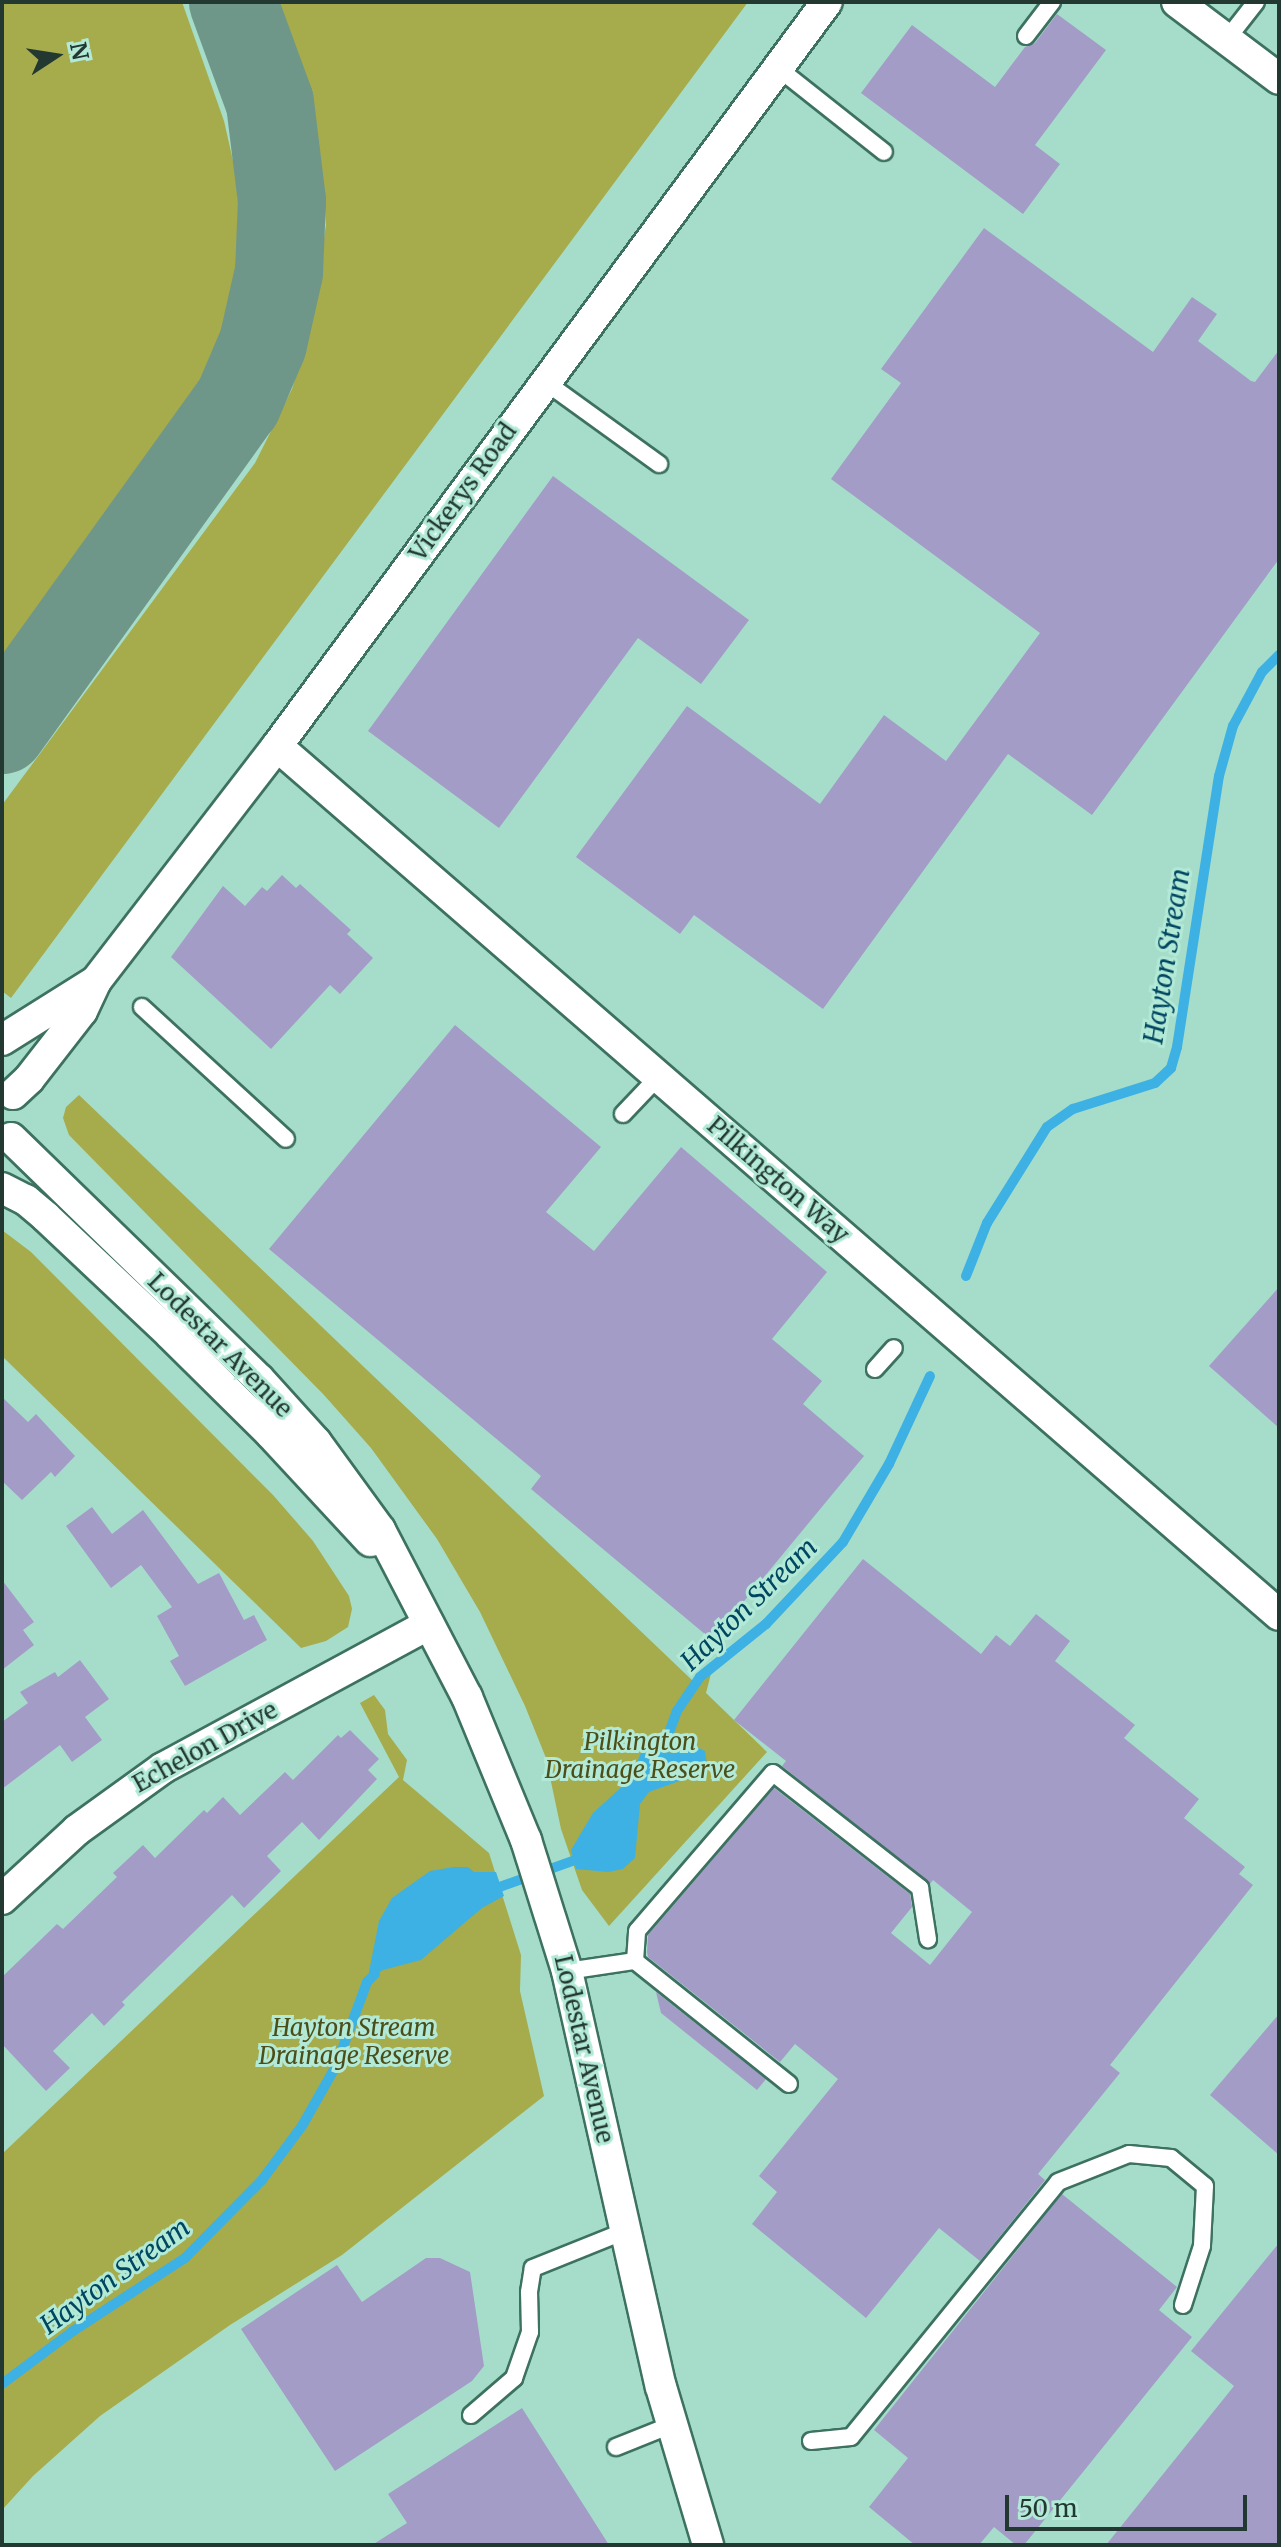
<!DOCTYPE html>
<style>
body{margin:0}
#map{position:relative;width:1281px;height:2547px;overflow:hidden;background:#a6ddca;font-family:Merriweather,serif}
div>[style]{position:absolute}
.green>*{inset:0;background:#a6ab4c}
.water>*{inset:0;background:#3db1e4}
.stream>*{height:10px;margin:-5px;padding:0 5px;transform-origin:5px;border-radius:5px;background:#3db1e4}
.taxiway>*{height:88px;margin:-44px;padding:0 44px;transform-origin:44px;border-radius:44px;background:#6e9789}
.building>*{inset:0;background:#a39cc7}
.roads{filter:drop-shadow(2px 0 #3d7161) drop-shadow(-2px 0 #3d7161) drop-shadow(0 2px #3d7161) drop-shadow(0 -2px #3d7161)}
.service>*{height:16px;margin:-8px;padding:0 8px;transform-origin:8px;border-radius:8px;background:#fff}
.minor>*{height:30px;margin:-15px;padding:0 15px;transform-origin:15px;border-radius:15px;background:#fff}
span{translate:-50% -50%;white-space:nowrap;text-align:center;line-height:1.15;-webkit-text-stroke:6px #b2ead7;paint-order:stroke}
.street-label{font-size:24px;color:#223831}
.park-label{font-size:24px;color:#4c4e19;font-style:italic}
.water-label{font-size:26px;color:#014660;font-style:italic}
.frame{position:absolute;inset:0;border:4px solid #223831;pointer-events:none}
.north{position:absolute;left:16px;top:16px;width:80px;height:80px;-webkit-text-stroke:6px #b2ead7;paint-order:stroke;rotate:78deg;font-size:22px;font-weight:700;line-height:32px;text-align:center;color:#223831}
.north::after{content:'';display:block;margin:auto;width:28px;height:36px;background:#223831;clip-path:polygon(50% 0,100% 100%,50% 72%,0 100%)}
.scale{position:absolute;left:1005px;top:2495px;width:242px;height:36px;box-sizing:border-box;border:4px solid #223831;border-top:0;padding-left:10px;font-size:24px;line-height:28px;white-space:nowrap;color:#223831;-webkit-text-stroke:6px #b2ead7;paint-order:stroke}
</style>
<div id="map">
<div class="green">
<i style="clip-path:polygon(2px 2px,182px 2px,224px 121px,234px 165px,239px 209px,238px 255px,229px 303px,218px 344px,201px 380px,170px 434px,2px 662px)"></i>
<i style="clip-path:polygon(272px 2px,748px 2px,11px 998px,2px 991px,2px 805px,255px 463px,292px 389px,308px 337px,326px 225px,322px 171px,311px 111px)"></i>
<i style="clip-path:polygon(79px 1095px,694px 1682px,713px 1666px,706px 1693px,767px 1752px,609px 1926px,582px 1890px,561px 1829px,546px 1758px,525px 1706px,480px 1612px,437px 1539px,371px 1448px,324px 1395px,69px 1135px,63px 1118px,66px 1107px)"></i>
<i style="clip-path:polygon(2px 1230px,31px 1252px,273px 1495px,313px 1541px,349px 1596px,352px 1609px,348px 1627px,326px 1641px,301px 1648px,2px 1356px)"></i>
<i style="clip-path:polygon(374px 1695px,385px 1710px,388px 1734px,407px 1760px,403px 1780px,489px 1853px,521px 1955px,520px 1991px,544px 2096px,342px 2255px,230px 2325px,100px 2416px,33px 2476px,2px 2510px,2px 2154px,399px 1777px,360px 1703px)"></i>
</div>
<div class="water">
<i style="clip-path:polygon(666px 1741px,665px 1752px,675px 1753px,693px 1745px,705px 1751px,707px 1765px,682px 1780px,649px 1792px,640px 1804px,635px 1858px,623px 1869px,608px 1872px,576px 1869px,571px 1850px,593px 1813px,628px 1781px,641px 1753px)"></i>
<i style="clip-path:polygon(454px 1867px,468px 1867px,474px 1872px,496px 1872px,504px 1896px,482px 1908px,421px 1960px,383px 1970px,367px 1982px,379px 1921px,392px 1898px,430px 1871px)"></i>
</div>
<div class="stream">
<i style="left:966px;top:1276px;width:57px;rotate:-68.4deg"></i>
<i style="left:987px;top:1223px;width:113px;rotate:-58deg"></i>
<i style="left:1047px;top:1127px;width:32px;rotate:-35deg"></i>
<i style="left:1073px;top:1109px;width:86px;rotate:-17.6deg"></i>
<i style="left:1155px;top:1083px;width:22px;rotate:-43deg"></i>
<i style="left:1171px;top:1068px;width:22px;rotate:-74deg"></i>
<i style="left:1177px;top:1047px;width:274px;rotate:-81.2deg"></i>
<i style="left:1219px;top:776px;width:52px;rotate:-74.4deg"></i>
<i style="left:1233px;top:726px;width:61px;rotate:-61.8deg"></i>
<i style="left:1262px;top:672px;width:24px;rotate:-45deg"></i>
<i style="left:658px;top:1750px;width:12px;rotate:-48deg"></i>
<i style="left:666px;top:1741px;width:32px;rotate:-70deg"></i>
<i style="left:677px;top:1711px;width:41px;rotate:-55.9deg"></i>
<i style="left:700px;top:1677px;width:85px;rotate:-38.8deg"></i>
<i style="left:766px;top:1624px;width:112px;rotate:-46.8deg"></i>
<i style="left:843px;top:1542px;width:91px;rotate:-59.5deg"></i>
<i style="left:889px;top:1464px;width:97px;rotate:-65deg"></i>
<i style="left:491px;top:1890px;width:92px;rotate:-19.6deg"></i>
<i style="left:578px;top:1859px;width:7px;rotate:-56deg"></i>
<i style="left:2px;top:2384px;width:89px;rotate:-36.7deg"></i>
<i style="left:73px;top:2331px;width:134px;rotate:-33.1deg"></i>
<i style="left:185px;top:2258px;width:110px;rotate:-45.4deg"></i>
<i style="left:262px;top:2180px;width:67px;rotate:-53.5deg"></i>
<i style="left:302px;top:2126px;width:69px;rotate:-60.5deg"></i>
<i style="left:336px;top:2066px;width:90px;rotate:-69.7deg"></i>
<i style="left:367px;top:1982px;width:11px;rotate:-45deg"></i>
</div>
<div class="taxiway">
<i style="left:2px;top:730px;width:404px;rotate:-54.3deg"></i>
<i style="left:238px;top:402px;width:64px;rotate:-67deg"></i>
<i style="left:263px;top:343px;width:73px;rotate:-77.3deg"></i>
<i style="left:279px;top:272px;width:71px;rotate:-87.6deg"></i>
<i style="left:282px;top:201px;width:99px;rotate:-97deg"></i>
<i style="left:270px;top:103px;width:108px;rotate:-110.1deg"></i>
</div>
<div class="building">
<i style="clip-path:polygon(1057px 14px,1106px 50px,1035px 145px,1060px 164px,1023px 214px,861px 93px,912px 25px,995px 87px,1025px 47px,1035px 43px)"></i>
<i style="clip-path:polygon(984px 228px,1153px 352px,1192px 297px,1217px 314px,1198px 341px,1251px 381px,1255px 382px,1279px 350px,1279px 559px,1092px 815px,1008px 754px,823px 1009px,694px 915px,680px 934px,576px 857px,687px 706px,820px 804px,884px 715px,946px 761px,1040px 633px,831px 479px,901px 383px,881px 369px)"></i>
<i style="clip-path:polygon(553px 476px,749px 620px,701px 684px,638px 638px,499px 828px,368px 731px)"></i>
<i style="clip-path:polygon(282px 875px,296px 888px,300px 884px,331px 912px,351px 930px,347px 934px,373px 958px,340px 994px,330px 985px,271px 1049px,171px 957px,223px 886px,245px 906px,262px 887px,267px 891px)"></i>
<i style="clip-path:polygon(455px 1025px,601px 1147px,546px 1212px,594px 1251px,681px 1147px,827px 1272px,772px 1339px,822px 1381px,803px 1404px,864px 1456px,712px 1640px,531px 1489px,541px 1476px,269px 1249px)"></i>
<i style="clip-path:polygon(1279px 1287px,1279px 1428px,1209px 1366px)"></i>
<i style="clip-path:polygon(2px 1397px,28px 1422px,36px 1414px,75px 1456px,55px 1477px,51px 1472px,22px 1500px,2px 1481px)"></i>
<i style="clip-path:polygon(92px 1507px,112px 1534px,143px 1510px,198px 1584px,219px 1573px,244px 1620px,254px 1615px,267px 1640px,185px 1686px,170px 1661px,179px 1656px,157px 1616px,172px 1607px,141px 1565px,111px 1588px,66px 1526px)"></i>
<i style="clip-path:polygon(863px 1559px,981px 1654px,996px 1635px,1010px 1646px,1036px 1614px,1070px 1641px,1055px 1661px,1135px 1725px,1124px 1738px,1199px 1799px,1184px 1818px,1245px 1867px,1239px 1874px,1253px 1885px,1110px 2065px,1120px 2073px,1038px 2174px,1045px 2180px,980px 2261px,939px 2228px,866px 2318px,752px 2224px,777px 2192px,759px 2176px,838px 2079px,795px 2044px,780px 2062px,648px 1957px,647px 1952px,648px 1935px,774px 1788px,910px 1894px,912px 1907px,891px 1933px,930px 1965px,972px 1912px,933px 1880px,930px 1884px,782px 1766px,786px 1761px,734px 1720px)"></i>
<i style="clip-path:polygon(2px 1580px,34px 1622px,23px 1630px,34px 1645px,2px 1670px)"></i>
<i style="clip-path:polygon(80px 1660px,109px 1699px,85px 1717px,102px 1740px,72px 1762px,60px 1745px,2px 1789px,2px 1722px,28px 1703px,20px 1692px,55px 1672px,58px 1677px)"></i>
<i style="clip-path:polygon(350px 1730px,379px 1759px,368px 1770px,377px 1779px,319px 1840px,302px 1822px,267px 1856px,281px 1871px,244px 1908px,232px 1895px,122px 2002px,125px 2005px,104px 2026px,92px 2013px,53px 2051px,70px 2068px,46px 2091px,2px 2044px,2px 1977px,57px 1924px,63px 1929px,117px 1877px,113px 1873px,143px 1845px,155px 1858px,204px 1810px,207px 1813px,223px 1797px,240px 1815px,285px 1772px,293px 1780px,338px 1735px,341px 1738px)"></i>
<i style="clip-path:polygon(656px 1992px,766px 2079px,757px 2090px,661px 2013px)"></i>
<i style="clip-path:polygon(1279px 2014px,1279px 2155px,1210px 2095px)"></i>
<i style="clip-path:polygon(1062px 2194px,1177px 2287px,1159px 2310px,1192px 2337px,1024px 2545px,1016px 2545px,994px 2527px,979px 2545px,915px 2545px,869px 2507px,908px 2458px,874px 2430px)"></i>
<i style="clip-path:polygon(1279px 2243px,1279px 2545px,1106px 2545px,1234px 2386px,1191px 2351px)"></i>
<i style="clip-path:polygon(426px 2258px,440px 2258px,470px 2272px,484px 2366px,472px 2381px,335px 2471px,241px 2329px,337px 2265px,362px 2302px)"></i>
<i style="clip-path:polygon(522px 2408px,609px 2545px,372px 2545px,407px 2523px,388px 2494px)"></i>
</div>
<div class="roads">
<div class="service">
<i style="left:1026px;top:36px;width:43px;rotate:-52.6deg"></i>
<i style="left:1227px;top:39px;width:47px;rotate:-51.9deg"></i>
<i style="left:778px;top:68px;width:135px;rotate:38.4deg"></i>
<i style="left:544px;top:381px;width:142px;rotate:35.8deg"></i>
<i style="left:142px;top:1007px;width:195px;rotate:42.5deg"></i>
<i style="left:623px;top:1114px;width:51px;rotate:-46.6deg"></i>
<i style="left:875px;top:1369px;width:28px;rotate:-48deg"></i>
<i style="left:635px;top:1961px;width:30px;rotate:-86deg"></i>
<i style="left:637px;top:1931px;width:208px;rotate:-49.3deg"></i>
<i style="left:773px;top:1773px;width:187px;rotate:38deg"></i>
<i style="left:920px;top:1888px;width:52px;rotate:81.1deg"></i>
<i style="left:567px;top:1971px;width:69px;rotate:-8.4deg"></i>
<i style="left:635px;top:1961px;width:197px;rotate:38.6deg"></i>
<i style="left:471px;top:2415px;width:57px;rotate:-40.7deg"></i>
<i style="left:514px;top:2378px;width:49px;rotate:-70.8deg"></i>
<i style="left:530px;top:2332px;width:40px;rotate:-91.4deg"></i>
<i style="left:529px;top:2292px;width:24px;rotate:-81deg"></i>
<i style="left:533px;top:2268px;width:99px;rotate:-21.9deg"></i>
<i style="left:811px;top:2441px;width:40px;rotate:-5.7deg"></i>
<i style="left:851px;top:2437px;width:328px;rotate:-50.9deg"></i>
<i style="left:1058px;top:2182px;width:76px;rotate:-21.5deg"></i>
<i style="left:1129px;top:2154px;width:42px;rotate:5.4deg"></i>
<i style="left:1171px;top:2158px;width:44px;rotate:39.5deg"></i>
<i style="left:1205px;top:2186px;width:60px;rotate:92.9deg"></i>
<i style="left:1202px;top:2246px;width:62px;rotate:107.9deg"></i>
<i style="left:616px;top:2447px;width:59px;rotate:-21.8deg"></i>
</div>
<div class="minor">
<i style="left:1177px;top:2px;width:128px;rotate:37deg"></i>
<i style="left:277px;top:746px;width:1326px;rotate:40.93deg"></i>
<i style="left:2px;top:1040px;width:111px;rotate:-32.1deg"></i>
<i style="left:13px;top:1094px;width:22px;rotate:-43deg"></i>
<i style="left:29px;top:1079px;width:86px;rotate:-52.1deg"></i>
<i style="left:82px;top:1011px;width:33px;rotate:-65deg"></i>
<i style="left:96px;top:981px;width:297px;rotate:-52.4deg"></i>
<i style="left:277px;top:746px;width:925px;rotate:-53.53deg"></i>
<i style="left:11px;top:1138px;width:346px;rotate:44.2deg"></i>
<i style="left:259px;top:1379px;width:85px;rotate:47.9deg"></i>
<i style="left:316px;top:1442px;width:109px;rotate:54deg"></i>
<i style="left:380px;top:1530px;width:188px;rotate:62.5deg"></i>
<i style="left:467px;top:1697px;width:155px;rotate:67.6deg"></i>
<i style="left:526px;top:1840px;width:137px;rotate:72.6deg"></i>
<i style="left:567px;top:1971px;width:426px;rotate:77.3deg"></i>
<i style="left:661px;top:2387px;width:165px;rotate:73.4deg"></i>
<i style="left:2px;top:1188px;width:27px;rotate:27deg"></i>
<i style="left:26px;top:1200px;width:26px;rotate:40deg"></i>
<i style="left:46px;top:1217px;width:170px;rotate:43.3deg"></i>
<i style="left:170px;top:1334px;width:142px;rotate:44.7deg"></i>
<i style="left:271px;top:1434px;width:146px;rotate:47.2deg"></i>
<i style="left:2px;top:1899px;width:102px;rotate:-42.6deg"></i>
<i style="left:77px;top:1830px;width:106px;rotate:-35.8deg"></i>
<i style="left:163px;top:1768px;width:302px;rotate:-28.4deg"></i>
</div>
</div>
<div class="street-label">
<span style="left:463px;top:492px;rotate:-54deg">Vickerys Road</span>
<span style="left:778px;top:1180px;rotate:41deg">Pilkington Way</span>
<span style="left:220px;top:1345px;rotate:45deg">Lodestar Avenue</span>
<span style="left:205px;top:1747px;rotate:-29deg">Echelon Drive</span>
<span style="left:584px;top:2049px;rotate:77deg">Lodestar Avenue</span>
</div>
<div class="park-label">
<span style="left:640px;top:1756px">Pilkington<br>Drainage Reserve</span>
<span style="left:354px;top:2042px">Hayton Stream<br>Drainage Reserve</span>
</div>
<div class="water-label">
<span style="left:1167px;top:956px;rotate:-81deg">Hayton Stream</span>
<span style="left:749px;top:1604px;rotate:-44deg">Hayton Stream</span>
<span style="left:115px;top:2276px;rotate:-36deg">Hayton Stream</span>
</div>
<div class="frame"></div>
<div class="north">N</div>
<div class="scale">50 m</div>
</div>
